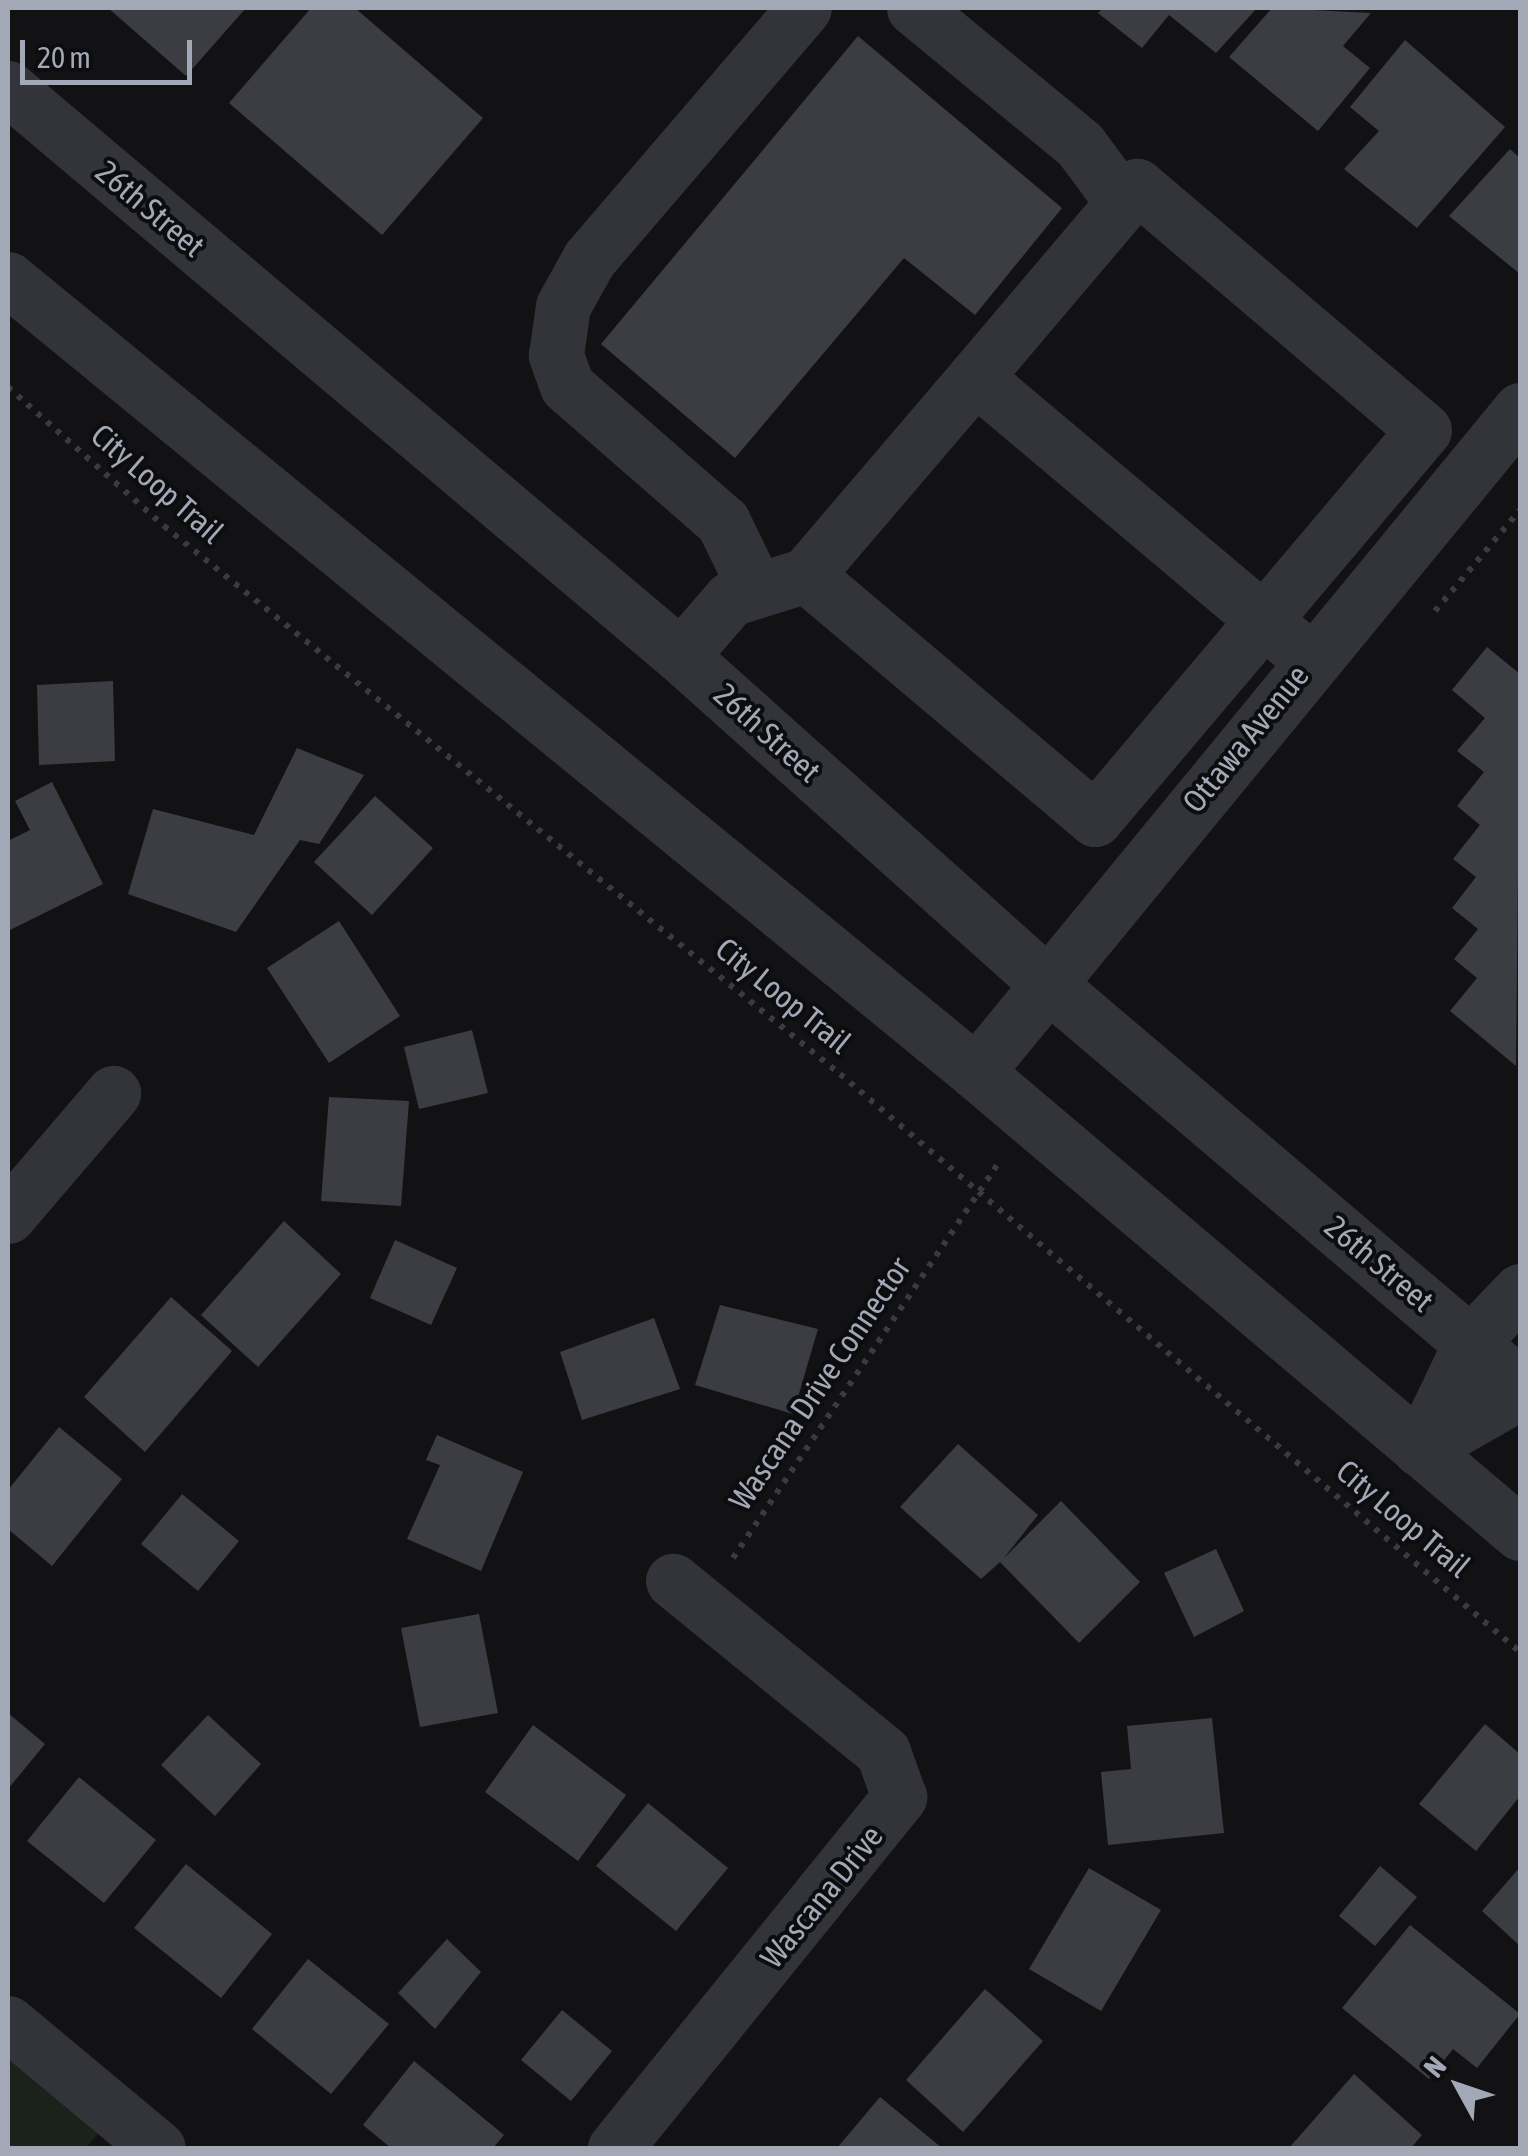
<!DOCTYPE html>
<style>
body{margin:0}
#map{position:relative;width:1528px;height:2156px;overflow:hidden;background:#121214;font-family:"Asap Condensed",sans-serif}
div>[style]{position:absolute}
.green>*{inset:0;background:#1a221b}
.building>*{inset:0;background:#3c3d42}
.path>*{height:6px;margin-top:-3px;transform-origin:0;background:repeating-linear-gradient(90deg,#393b40 0 5px,transparent 0 13px)}
.minor>*{height:55px;margin:-27.5px;padding:0 27.5px;transform-origin:27.5px;border-radius:27.5px;background:#333439}
span{translate:-50% -50%;white-space:nowrap;text-align:center;line-height:1.15;-webkit-text-stroke:8px #0d0d0f;paint-order:stroke}
.street-label{font-size:32px;color:#a2a8b6}
.frame{position:absolute;inset:0;border:10px solid #a2a8b6;pointer-events:none}
.north{position:absolute;left:1408px;top:2036px;width:100px;height:100px;-webkit-text-stroke:8px #0d0d0f;paint-order:stroke;rotate:310deg;font-size:28px;font-weight:700;line-height:40px;text-align:center;color:#a2a8b6}
.north::after{content:'';display:block;margin:auto;width:35px;height:45px;background:#a2a8b6;clip-path:polygon(50% 0,100% 100%,50% 72%,0 100%)}
.scale{position:absolute;left:20px;top:40px;width:172px;height:45px;box-sizing:border-box;border:5px solid #a2a8b6;border-top:0;padding-left:12px;font-size:30px;line-height:35px;white-space:nowrap;color:#a2a8b6;-webkit-text-stroke:8px #0d0d0f;paint-order:stroke}
</style>
<div id="map">
<div class="green">
<i style="clip-path:polygon(8px 2013px,119px 2108px,86px 2148px,8px 2148px)"></i>
</div>
<div class="building">
<i style="clip-path:polygon(108px 8px,246px 8px,186px 76px)"></i>
<i style="clip-path:polygon(311px 8px,355px 8px,483px 118px,382px 235px,229px 103px)"></i>
<i style="clip-path:polygon(1103px 8px,1257px 8px,1216px 53px,1169px 15px,1142px 48px,1098px 13px)"></i>
<i style="clip-path:polygon(1272px 8px,1371px 13px,1343px 46px,1370px 68px,1318px 131px,1229px 57px)"></i>
<i style="clip-path:polygon(858px 36px,1062px 208px,975px 315px,904px 258px,735px 458px,601px 344px)"></i>
<i style="clip-path:polygon(1405px 40px,1505px 127px,1417px 228px,1344px 169px,1379px 131px,1350px 107px)"></i>
<i style="clip-path:polygon(1510px 149px,1520px 158px,1520px 274px,1449px 216px)"></i>
<i style="clip-path:polygon(1487px 647px,1520px 674px,1516px 1066px,1450px 1011px,1477px 978px,1454px 959px,1478px 929px,1452px 908px,1476px 877px,1453px 859px,1480px 825px,1457px 806px,1484px 772px,1457px 751px,1485px 718px,1452px 690px)"></i>
<i style="clip-path:polygon(113px 681px,115px 761px,39px 765px,37px 685px)"></i>
<i style="clip-path:polygon(297px 748px,364px 775px,319px 844px,300px 840px,236px 932px,128px 894px,153px 809px,254px 835px)"></i>
<i style="clip-path:polygon(52px 782px,103px 884px,8px 931px,8px 841px,30px 830px,15px 801px)"></i>
<i style="clip-path:polygon(375px 796px,433px 848px,372px 915px,314px 862px)"></i>
<i style="clip-path:polygon(339px 921px,400px 1016px,329px 1063px,267px 968px)"></i>
<i style="clip-path:polygon(472px 1030px,488px 1093px,419px 1109px,404px 1047px)"></i>
<i style="clip-path:polygon(329px 1097px,409px 1101px,401px 1206px,321px 1201px)"></i>
<i style="clip-path:polygon(284px 1221px,341px 1274px,258px 1367px,201px 1315px)"></i>
<i style="clip-path:polygon(395px 1240px,457px 1268px,431px 1325px,370px 1298px)"></i>
<i style="clip-path:polygon(171px 1297px,232px 1351px,145px 1452px,84px 1397px)"></i>
<i style="clip-path:polygon(720px 1305px,818px 1329px,793px 1414px,695px 1385px)"></i>
<i style="clip-path:polygon(654px 1318px,680px 1389px,582px 1420px,560px 1352px)"></i>
<i style="clip-path:polygon(59px 1427px,122px 1479px,52px 1566px,8px 1529px,8px 1490px)"></i>
<i style="clip-path:polygon(437px 1435px,523px 1472px,481px 1571px,407px 1539px,440px 1465px,426px 1460px)"></i>
<i style="clip-path:polygon(958px 1444px,1038px 1515px,1003px 1559px,1061px 1501px,1140px 1582px,1079px 1643px,1000px 1562px,981px 1579px,900px 1507px)"></i>
<i style="clip-path:polygon(182px 1494px,239px 1541px,198px 1591px,141px 1544px)"></i>
<i style="clip-path:polygon(1216px 1549px,1244px 1611px,1194px 1637px,1164px 1573px)"></i>
<i style="clip-path:polygon(479px 1614px,498px 1713px,420px 1727px,401px 1628px)"></i>
<i style="clip-path:polygon(8px 1713px,45px 1744px,8px 1789px)"></i>
<i style="clip-path:polygon(208px 1715px,261px 1764px,215px 1816px,161px 1765px)"></i>
<i style="clip-path:polygon(1212px 1718px,1224px 1833px,1108px 1845px,1101px 1772px,1131px 1769px,1127px 1726px)"></i>
<i style="clip-path:polygon(1485px 1724px,1520px 1754px,1520px 1796px,1476px 1851px,1419px 1804px)"></i>
<i style="clip-path:polygon(533px 1725px,626px 1795px,578px 1861px,485px 1792px)"></i>
<i style="clip-path:polygon(79px 1777px,156px 1840px,104px 1903px,27px 1841px)"></i>
<i style="clip-path:polygon(648px 1803px,728px 1868px,676px 1931px,596px 1866px)"></i>
<i style="clip-path:polygon(186px 1864px,272px 1934px,221px 1998px,134px 1928px)"></i>
<i style="clip-path:polygon(1380px 1866px,1417px 1897px,1375px 1946px,1339px 1916px)"></i>
<i style="clip-path:polygon(1520px 1867px,1520px 1946px,1482px 1911px)"></i>
<i style="clip-path:polygon(1089px 1868px,1161px 1910px,1101px 2011px,1029px 1969px)"></i>
<i style="clip-path:polygon(1410px 1925px,1520px 2014px,1477px 2068px,1453px 2049px,1429px 2079px,1342px 2008px)"></i>
<i style="clip-path:polygon(447px 1939px,481px 1972px,435px 2029px,398px 1993px)"></i>
<i style="clip-path:polygon(308px 1959px,389px 2024px,331px 2094px,252px 2029px)"></i>
<i style="clip-path:polygon(985px 1989px,1043px 2041px,963px 2132px,906px 2080px)"></i>
<i style="clip-path:polygon(562px 2010px,612px 2051px,571px 2101px,521px 2060px)"></i>
<i style="clip-path:polygon(414px 2061px,504px 2135px,493px 2148px,391px 2148px,363px 2125px)"></i>
<i style="clip-path:polygon(1354px 2074px,1422px 2135px,1411px 2148px,1289px 2148px)"></i>
<i style="clip-path:polygon(880px 2097px,942px 2148px,837px 2148px)"></i>
</div>
<div class="path">
<i style="left:8px;top:387px;width:209px;rotate:41.7deg"></i>
<i style="left:164px;top:526px;width:870px;rotate:39.03deg"></i>
<i style="left:840px;top:1074px;width:892px;rotate:40.36deg"></i>
<i style="left:1435px;top:611px;width:132px;rotate:-49.9deg"></i>
<i style="left:733px;top:1558px;width:477px;rotate:-56.1deg"></i>
</div>
<div class="minor">
<i style="left:914px;top:8px;width:215px;rotate:39.5deg"></i>
<i style="left:1080px;top:145px;width:72px;rotate:53.4deg"></i>
<i style="left:8px;top:88px;width:881px;rotate:40.16deg"></i>
<i style="left:681px;top:656px;width:492px;rotate:41.8deg"></i>
<i style="left:1048px;top:984px;width:619px;rotate:40.35deg"></i>
<i style="left:8px;top:279px;width:1251px;rotate:39.32deg"></i>
<i style="left:976px;top:1072px;width:713px;rotate:40.28deg"></i>
<i style="left:806px;top:575px;width:378px;rotate:40.2deg"></i>
<i style="left:1095px;top:819px;width:509px;rotate:-49.78deg"></i>
<i style="left:1424px;top:430px;width:377px;rotate:-139.6deg"></i>
<i style="left:1137px;top:186px;width:250px;rotate:130.3deg"></i>
<i style="left:756px;top:590px;width:76px;rotate:-115.9deg"></i>
<i style="left:723px;top:522px;width:207px;rotate:-138.9deg"></i>
<i style="left:567px;top:386px;width:33px;rotate:-110deg"></i>
<i style="left:556px;top:355px;width:49px;rotate:-81.9deg"></i>
<i style="left:563px;top:306px;width:54px;rotate:-61deg"></i>
<i style="left:589px;top:259px;width:330px;rotate:-49.4deg"></i>
<i style="left:681px;top:656px;width:75px;rotate:-49.3deg"></i>
<i style="left:730px;top:599px;width:80px;rotate:-17.5deg"></i>
<i style="left:806px;top:575px;width:260px;rotate:-49.5deg"></i>
<i style="left:975px;top:377px;width:414px;rotate:40.1deg"></i>
<i style="left:976px;top:1072px;width:857px;rotate:-50.59deg"></i>
<i style="left:8px;top:1216px;width:162px;rotate:-49.5deg"></i>
<i style="left:1420px;top:1449px;width:119px;rotate:-64.5deg"></i>
<i style="left:1471px;top:1342px;width:71px;rotate:-46.1deg"></i>
<i style="left:1420px;top:1449px;width:115px;rotate:-29.7deg"></i>
<i style="left:8px;top:2023px;width:195px;rotate:39.8deg"></i>
<i style="left:615px;top:2148px;width:452px;rotate:-51deg"></i>
<i style="left:899px;top:1797px;width:48px;rotate:-109.6deg"></i>
<i style="left:883px;top:1752px;width:271px;rotate:-140.8deg"></i>
</div>
<div class="street-label">
<span style="left:150px;top:209px;rotate:40deg">26th Street</span>
<span style="left:157px;top:484px;rotate:41deg">City Loop Trail</span>
<span style="left:767px;top:733px;rotate:42deg">26th Street</span>
<span style="left:1246px;top:739px;rotate:-51deg">Ottawa Avenue</span>
<span style="left:783px;top:996px;rotate:39deg">City Loop Trail</span>
<span style="left:1379px;top:1264px;rotate:40deg">26th Street</span>
<span style="left:820px;top:1384px;rotate:-56deg">Wascana Drive Connector</span>
<span style="left:1403px;top:1519px;rotate:40deg">City Loop Trail</span>
<span style="left:822px;top:1897px;rotate:-51deg">Wascana Drive</span>
</div>
<div class="frame"></div>
<div class="north">N</div>
<div class="scale">20 m</div>
</div>
